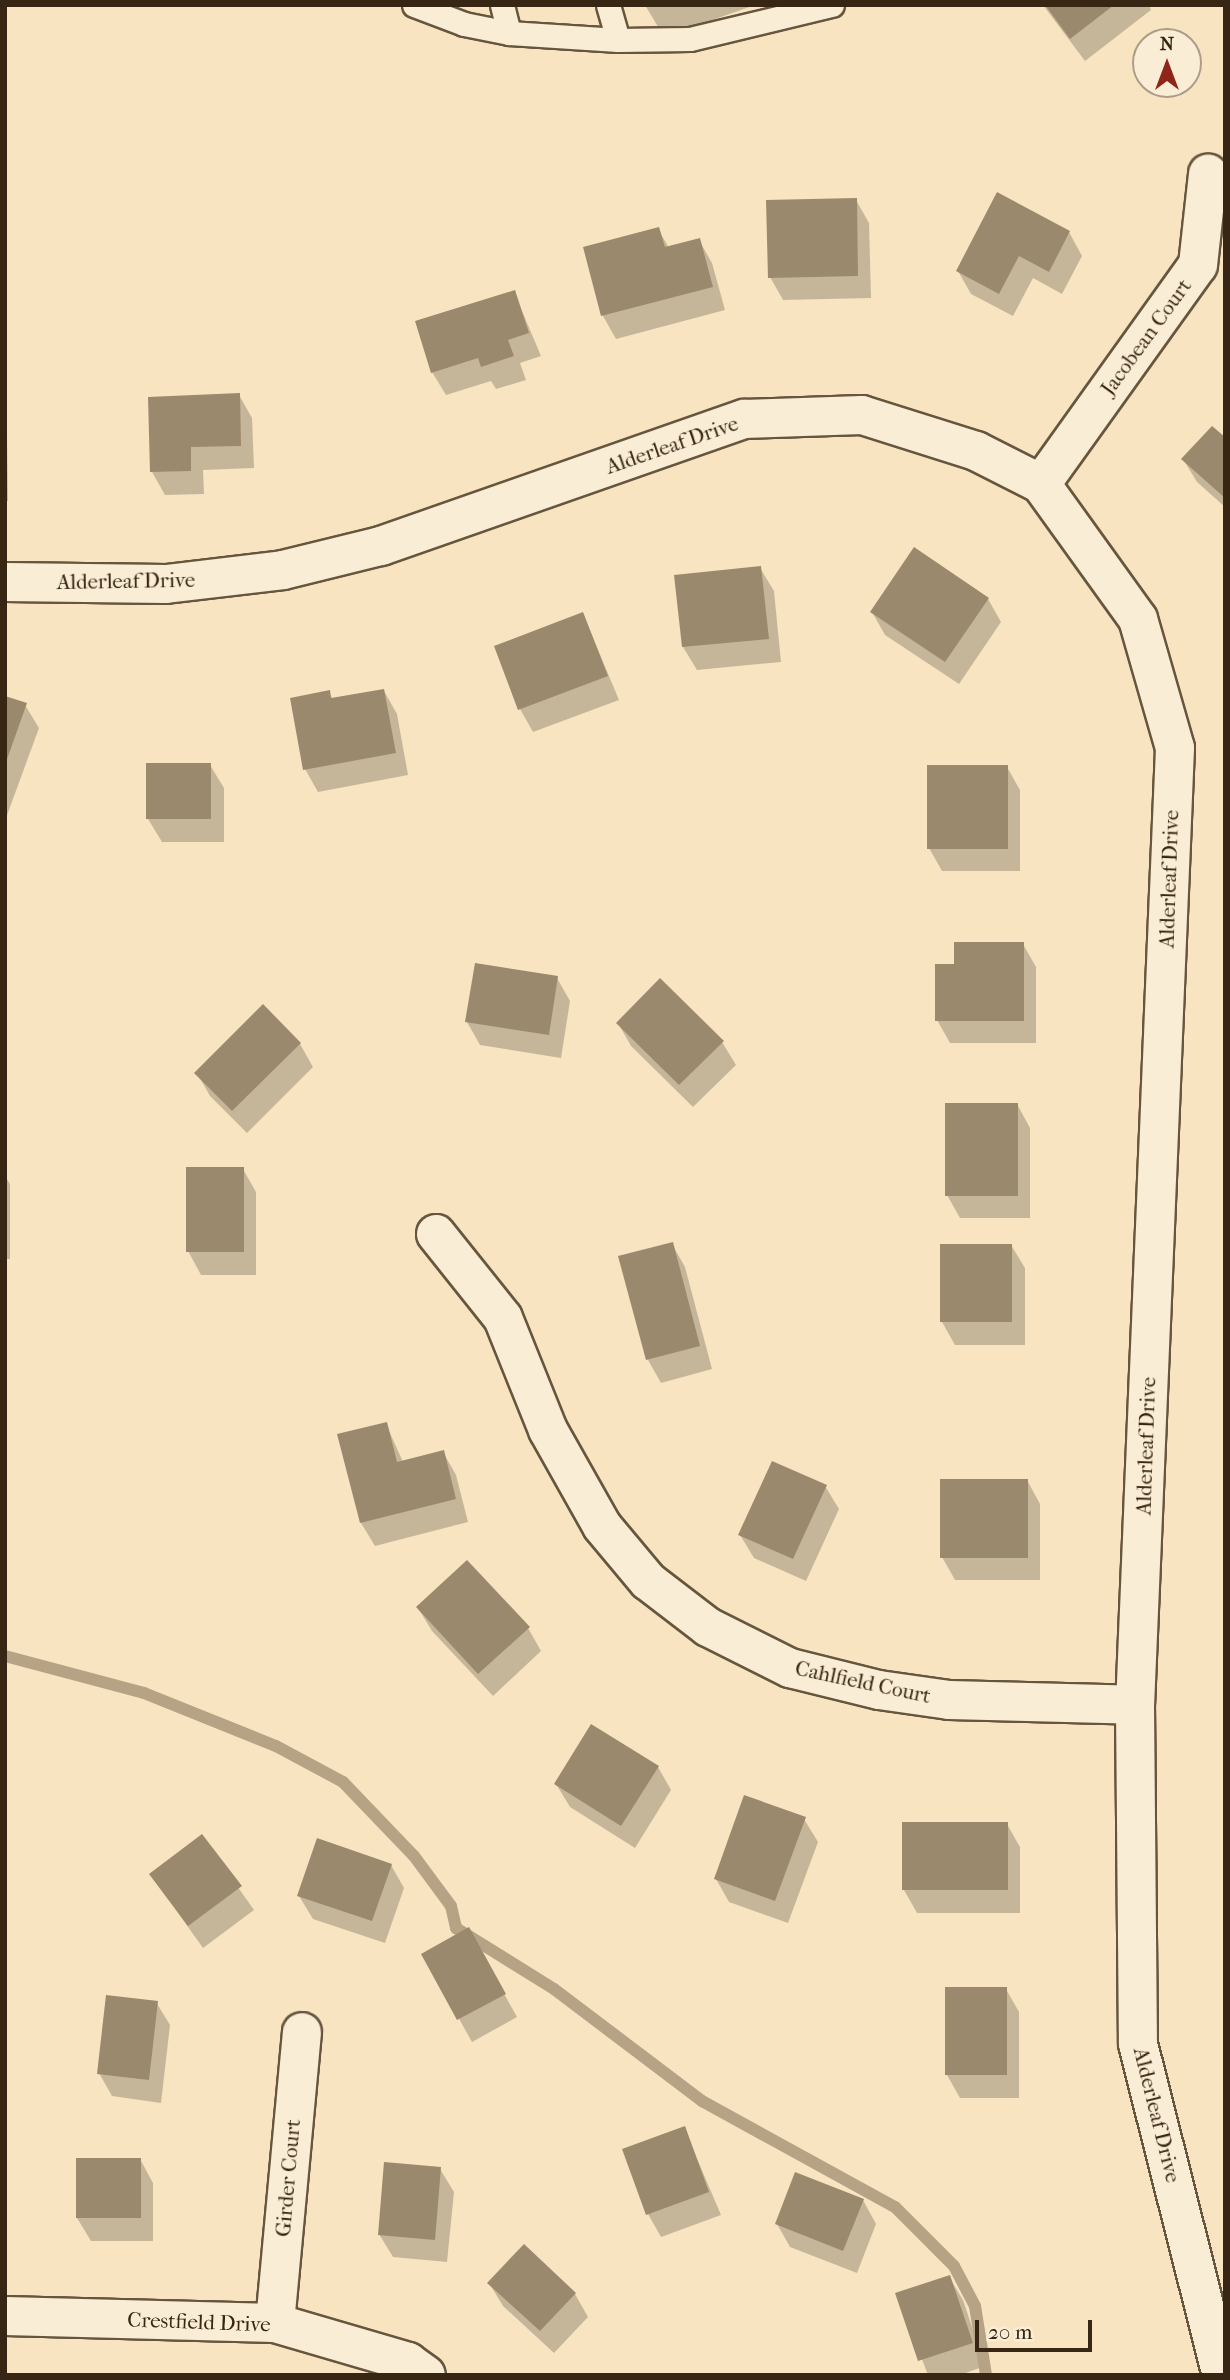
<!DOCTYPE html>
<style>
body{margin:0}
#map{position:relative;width:1230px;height:2380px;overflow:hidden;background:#f8e4c0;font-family:"IM FELL French Canon",serif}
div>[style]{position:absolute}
.shadow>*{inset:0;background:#0003}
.stream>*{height:12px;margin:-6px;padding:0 6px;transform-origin:6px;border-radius:6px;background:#b6a385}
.building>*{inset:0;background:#9b896d}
.roads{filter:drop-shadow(2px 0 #67563e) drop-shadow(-2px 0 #67563e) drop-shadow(0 2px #67563e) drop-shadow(0 -2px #67563e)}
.service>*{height:23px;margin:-11.5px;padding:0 11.5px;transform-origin:11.5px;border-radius:11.5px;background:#faedd6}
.minor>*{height:38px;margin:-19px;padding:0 19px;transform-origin:19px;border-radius:19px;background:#faedd6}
span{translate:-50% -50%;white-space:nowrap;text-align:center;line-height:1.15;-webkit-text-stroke:6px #faedd6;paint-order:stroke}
.street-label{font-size:21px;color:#372613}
.frame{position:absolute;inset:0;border:7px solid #372613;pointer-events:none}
.north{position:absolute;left:1132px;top:28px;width:70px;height:70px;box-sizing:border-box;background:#faedd6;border:2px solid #ac9d88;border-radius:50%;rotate:0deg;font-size:19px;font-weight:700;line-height:28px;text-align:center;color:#372613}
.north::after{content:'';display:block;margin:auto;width:24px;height:32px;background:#8f2418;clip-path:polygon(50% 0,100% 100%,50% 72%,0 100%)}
.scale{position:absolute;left:975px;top:2320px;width:117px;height:32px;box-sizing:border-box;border:4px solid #372613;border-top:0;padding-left:9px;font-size:21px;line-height:24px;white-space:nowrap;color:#372613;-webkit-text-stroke:5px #faedd6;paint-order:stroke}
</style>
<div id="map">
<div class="shadow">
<i style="clip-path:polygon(645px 5px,755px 5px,664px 37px)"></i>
<i style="clip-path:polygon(1043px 5px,1149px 5px,1151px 10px,1085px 61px)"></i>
<i style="clip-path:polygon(856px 200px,869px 223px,871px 298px,783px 300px,770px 277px)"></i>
<i style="clip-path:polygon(658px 229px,669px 248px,699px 240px,712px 263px,725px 310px,616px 339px,603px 316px,585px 248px)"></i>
<i style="clip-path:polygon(1069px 232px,1082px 256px,1062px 294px,1033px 278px,1013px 316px,971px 294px,958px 271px)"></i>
<i style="clip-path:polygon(514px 292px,541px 356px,520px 363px,526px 380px,496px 389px,491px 381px,446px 395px,432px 372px)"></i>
<i style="clip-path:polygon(239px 395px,252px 418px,254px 468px,203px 470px,204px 494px,165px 495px,152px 472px)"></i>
<i style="clip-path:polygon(5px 432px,7px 435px,8px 501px,5px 501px)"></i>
<i style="clip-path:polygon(1225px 440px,1225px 507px,1197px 482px,1183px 459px)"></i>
<i style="clip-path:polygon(760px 568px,774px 591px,781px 662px,697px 670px,683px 647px)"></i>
<i style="clip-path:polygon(988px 599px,1001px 622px,959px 684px,885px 635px,872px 612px)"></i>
<i style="clip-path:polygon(583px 614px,619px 700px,533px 732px,520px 709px)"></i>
<i style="clip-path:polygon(384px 691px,397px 714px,408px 775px,318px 792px,305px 769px,329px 692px,333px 700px)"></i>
<i style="clip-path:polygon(5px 698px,25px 705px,39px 728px,6px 818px)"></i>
<i style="clip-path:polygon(210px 765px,224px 788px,224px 842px,162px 842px,148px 819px)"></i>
<i style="clip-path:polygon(1007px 767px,1020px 790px,1020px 871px,942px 871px,929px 848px)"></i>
<i style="clip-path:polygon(1023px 944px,1036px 967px,1036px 1043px,950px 1043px,937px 1020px,956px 966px)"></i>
<i style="clip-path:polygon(557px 978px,570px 1001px,561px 1058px,480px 1045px,467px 1022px)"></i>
<i style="clip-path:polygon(618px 1023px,722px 1042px,736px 1065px,693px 1107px,631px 1046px)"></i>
<i style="clip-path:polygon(300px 1044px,313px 1067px,247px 1133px,210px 1096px,197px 1073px)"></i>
<i style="clip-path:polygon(1017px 1104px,1030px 1128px,1030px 1218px,960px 1218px,947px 1195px)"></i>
<i style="clip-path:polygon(243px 1169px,256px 1192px,256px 1275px,201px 1275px,188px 1251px)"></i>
<i style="clip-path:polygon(5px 1176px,10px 1184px,10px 1259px,5px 1259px)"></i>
<i style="clip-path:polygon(672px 1244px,685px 1267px,712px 1369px,661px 1383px,648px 1360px,620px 1258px)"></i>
<i style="clip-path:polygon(1011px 1245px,1025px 1268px,1025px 1345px,955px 1345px,942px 1322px)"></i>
<i style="clip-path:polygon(386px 1424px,403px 1462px,443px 1452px,456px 1475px,468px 1522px,375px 1546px,361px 1523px)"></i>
<i style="clip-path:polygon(1027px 1480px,1040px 1504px,1040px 1580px,955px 1580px,942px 1557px)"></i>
<i style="clip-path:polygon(825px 1486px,839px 1509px,806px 1581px,754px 1558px,740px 1535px)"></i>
<i style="clip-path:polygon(418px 1608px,528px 1628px,541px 1651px,493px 1696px,432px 1631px)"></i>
<i style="clip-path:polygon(658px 1767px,671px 1790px,635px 1848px,570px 1807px,556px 1784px)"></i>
<i style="clip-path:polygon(804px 1819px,818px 1842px,788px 1923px,729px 1902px,716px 1879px)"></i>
<i style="clip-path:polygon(1007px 1824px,1020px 1847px,1020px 1913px,917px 1913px,904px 1890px)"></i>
<i style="clip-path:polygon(202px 1836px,254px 1910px,203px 1948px,151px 1875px)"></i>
<i style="clip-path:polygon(391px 1865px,404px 1888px,385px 1943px,313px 1919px,299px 1896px)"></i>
<i style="clip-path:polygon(468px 1929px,517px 2017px,472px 2042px,423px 1954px)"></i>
<i style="clip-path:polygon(1006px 1989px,1019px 2012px,1019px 2098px,960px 2098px,947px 2075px)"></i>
<i style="clip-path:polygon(156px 2002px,170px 2025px,161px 2103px,112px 2096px,99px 2073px)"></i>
<i style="clip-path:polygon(684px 2128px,721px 2215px,661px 2237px,648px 2214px)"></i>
<i style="clip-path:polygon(140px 2159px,153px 2183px,153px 2241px,91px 2241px,77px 2218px)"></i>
<i style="clip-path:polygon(440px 2169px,454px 2192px,447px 2262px,393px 2257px,379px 2234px)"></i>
<i style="clip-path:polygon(863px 2200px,876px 2224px,857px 2273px,790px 2247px,777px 2224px)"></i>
<i style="clip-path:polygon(949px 2277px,963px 2300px,985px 2366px,960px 2375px,928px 2375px,897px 2294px)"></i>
<i style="clip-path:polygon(489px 2283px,575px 2294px,588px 2317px,554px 2353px,503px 2306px)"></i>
</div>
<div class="stream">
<i style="left:5px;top:1656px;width:144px;rotate:14.9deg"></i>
<i style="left:144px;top:1693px;width:142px;rotate:21.9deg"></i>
<i style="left:276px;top:1746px;width:76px;rotate:28.2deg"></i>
<i style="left:343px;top:1782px;width:103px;rotate:46.2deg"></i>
<i style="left:414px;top:1856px;width:62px;rotate:53.5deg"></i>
<i style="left:451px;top:1906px;width:23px;rotate:77deg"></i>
<i style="left:456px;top:1928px;width:115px;rotate:31.9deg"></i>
<i style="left:554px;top:1989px;width:186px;rotate:37.1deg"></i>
<i style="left:702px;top:2101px;width:220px;rotate:28.8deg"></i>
<i style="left:895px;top:2207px;width:83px;rotate:45deg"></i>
<i style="left:954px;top:2266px;width:45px;rotate:62.3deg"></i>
<i style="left:975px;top:2306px;width:70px;rotate:80.9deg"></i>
</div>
<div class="building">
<i style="clip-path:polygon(1045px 5px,1114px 5px,1070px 39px)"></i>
<i style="clip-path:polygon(997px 192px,1070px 231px,1049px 272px,1019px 256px,999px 294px,956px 271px)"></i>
<i style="clip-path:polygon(857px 198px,858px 276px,768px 278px,766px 200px)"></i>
<i style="clip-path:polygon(659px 227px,665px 247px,700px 238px,713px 287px,601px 316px,583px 247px)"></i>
<i style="clip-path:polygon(515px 290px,529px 333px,508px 340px,514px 356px,481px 367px,478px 358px,431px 373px,415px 321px)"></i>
<i style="clip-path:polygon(240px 393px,241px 446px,191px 447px,191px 471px,150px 472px,148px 397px)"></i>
<i style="clip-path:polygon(1212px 426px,1225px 437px,1225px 498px,1181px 459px)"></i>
<i style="clip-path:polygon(914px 547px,989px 598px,945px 662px,870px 612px)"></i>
<i style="clip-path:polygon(761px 566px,769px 639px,682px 647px,674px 575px)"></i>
<i style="clip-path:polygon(583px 612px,608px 676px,518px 710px,494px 646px)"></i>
<i style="clip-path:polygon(384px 689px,396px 753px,303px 770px,290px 698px,330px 690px,331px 698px)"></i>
<i style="clip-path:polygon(5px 696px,27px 703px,6px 762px,5px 762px)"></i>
<i style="clip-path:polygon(146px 763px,211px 763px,211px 819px,146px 819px)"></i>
<i style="clip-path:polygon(927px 765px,1008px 765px,1008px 849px,927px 849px)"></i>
<i style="clip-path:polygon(954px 942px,1024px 942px,1024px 1021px,935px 1021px,935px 964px,954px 964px)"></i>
<i style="clip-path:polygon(475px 963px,558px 976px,549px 1035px,465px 1022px)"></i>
<i style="clip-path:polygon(660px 978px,724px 1041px,679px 1085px,616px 1023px)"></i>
<i style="clip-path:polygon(263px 1004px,301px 1043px,232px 1111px,194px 1073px)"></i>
<i style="clip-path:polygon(945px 1103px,1018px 1103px,1018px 1196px,945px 1196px)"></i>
<i style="clip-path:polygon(186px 1167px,244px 1167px,244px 1252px,186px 1252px)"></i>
<i style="clip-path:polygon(673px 1242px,700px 1346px,646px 1360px,618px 1256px)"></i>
<i style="clip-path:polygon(940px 1244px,1012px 1244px,1012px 1322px,940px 1322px)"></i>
<i style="clip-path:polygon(387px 1422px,397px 1462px,444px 1450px,456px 1499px,360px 1523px,337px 1434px)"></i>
<i style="clip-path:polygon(772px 1461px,827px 1485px,793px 1559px,738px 1535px)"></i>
<i style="clip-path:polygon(940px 1479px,1028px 1479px,1028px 1558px,940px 1558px)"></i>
<i style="clip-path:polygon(467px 1560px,530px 1627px,478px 1674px,416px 1607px)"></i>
<i style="clip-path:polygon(591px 1724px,659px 1766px,621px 1826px,554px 1784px)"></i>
<i style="clip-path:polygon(744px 1795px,806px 1817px,775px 1901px,714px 1879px)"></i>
<i style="clip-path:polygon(902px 1822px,1008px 1822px,1008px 1890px,902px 1890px)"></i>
<i style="clip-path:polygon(202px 1834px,242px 1886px,188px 1926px,149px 1874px)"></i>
<i style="clip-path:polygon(317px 1838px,392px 1864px,372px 1921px,297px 1896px)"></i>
<i style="clip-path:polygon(469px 1927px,506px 1994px,457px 2020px,421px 1954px)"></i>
<i style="clip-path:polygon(945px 1987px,1007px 1987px,1007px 2075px,945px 2075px)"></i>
<i style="clip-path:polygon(106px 1995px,158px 2001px,149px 2080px,97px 2074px)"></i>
<i style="clip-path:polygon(685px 2126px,709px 2192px,646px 2215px,622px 2149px)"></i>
<i style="clip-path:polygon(76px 2158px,141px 2158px,141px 2218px,76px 2218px)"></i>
<i style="clip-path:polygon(384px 2162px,441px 2167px,435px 2240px,378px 2235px)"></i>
<i style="clip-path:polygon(795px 2172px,864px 2199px,843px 2251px,775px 2224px)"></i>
<i style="clip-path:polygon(524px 2244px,576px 2293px,540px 2331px,487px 2283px)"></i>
<i style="clip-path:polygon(950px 2275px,973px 2343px,918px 2361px,895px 2293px)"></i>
</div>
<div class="roads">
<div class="service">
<i style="left:414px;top:5px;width:53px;rotate:20.8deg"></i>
<i style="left:464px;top:24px;width:46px;rotate:11.3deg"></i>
<i style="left:509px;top:33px;width:109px;rotate:3.7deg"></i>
<i style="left:618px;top:40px;width:72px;rotate:-0.8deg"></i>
<i style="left:690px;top:39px;width:146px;rotate:-13.5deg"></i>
<i style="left:502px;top:5px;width:29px;rotate:76deg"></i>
<i style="left:608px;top:5px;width:36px;rotate:74deg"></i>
</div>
<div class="minor">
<i style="left:1041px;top:484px;width:269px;rotate:-54.4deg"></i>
<i style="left:1198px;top:265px;width:92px;rotate:-83.7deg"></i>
<i style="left:5px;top:582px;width:161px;rotate:0.7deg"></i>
<i style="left:166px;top:584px;width:118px;rotate:-6.8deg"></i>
<i style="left:283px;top:570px;width:101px;rotate:-13.8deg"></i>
<i style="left:381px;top:546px;width:385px;rotate:-19.3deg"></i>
<i style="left:744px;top:419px;width:118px;rotate:-1.9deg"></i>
<i style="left:862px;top:415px;width:120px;rotate:17.5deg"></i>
<i style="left:976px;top:451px;width:73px;rotate:26.9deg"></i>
<i style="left:1041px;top:484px;width:166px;rotate:54.3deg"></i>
<i style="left:1138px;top:619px;width:134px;rotate:74deg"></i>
<i style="left:1175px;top:748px;width:958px;rotate:92.39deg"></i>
<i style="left:1135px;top:1705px;width:339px;rotate:89.5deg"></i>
<i style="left:1138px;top:2044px;width:341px;rotate:75.8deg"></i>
<i style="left:436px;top:1234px;width:107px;rotate:51.4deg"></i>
<i style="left:503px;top:1318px;width:121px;rotate:68.1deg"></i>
<i style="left:548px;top:1430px;width:110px;rotate:60.6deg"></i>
<i style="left:602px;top:1526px;width:72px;rotate:50.1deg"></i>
<i style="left:648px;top:1581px;width:76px;rotate:37.5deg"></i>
<i style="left:708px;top:1627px;width:92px;rotate:26.6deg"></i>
<i style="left:790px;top:1668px;width:92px;rotate:13.9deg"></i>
<i style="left:879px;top:1690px;width:71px;rotate:8.1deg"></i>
<i style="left:949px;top:1700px;width:186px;rotate:1.5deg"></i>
<i style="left:5px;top:2316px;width:270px;rotate:1.5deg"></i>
<i style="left:275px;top:2323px;width:139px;rotate:16.3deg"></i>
<i style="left:408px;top:2362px;width:22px;rotate:36deg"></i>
<i style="left:275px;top:2323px;width:292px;rotate:-84.7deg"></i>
</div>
</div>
<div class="street-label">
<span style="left:1146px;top:337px;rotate:-54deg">Jacobean Court</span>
<span style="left:672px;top:445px;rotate:-19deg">Alderleaf Drive</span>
<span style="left:126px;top:581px;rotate:-1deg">Alderleaf Drive</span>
<span style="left:1169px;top:879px;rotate:-88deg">Alderleaf Drive</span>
<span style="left:1146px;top:1446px;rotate:-88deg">Alderleaf Drive</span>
<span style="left:863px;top:1682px;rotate:12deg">Cahlfield Court</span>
<span style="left:1157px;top:2115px;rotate:76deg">Alderleaf Drive</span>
<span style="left:288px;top:2178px;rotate:-85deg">Girder Court</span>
<span style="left:199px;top:2322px;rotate:2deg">Crestfield Drive</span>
</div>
<div class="frame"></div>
<div class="north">N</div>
<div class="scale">20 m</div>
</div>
